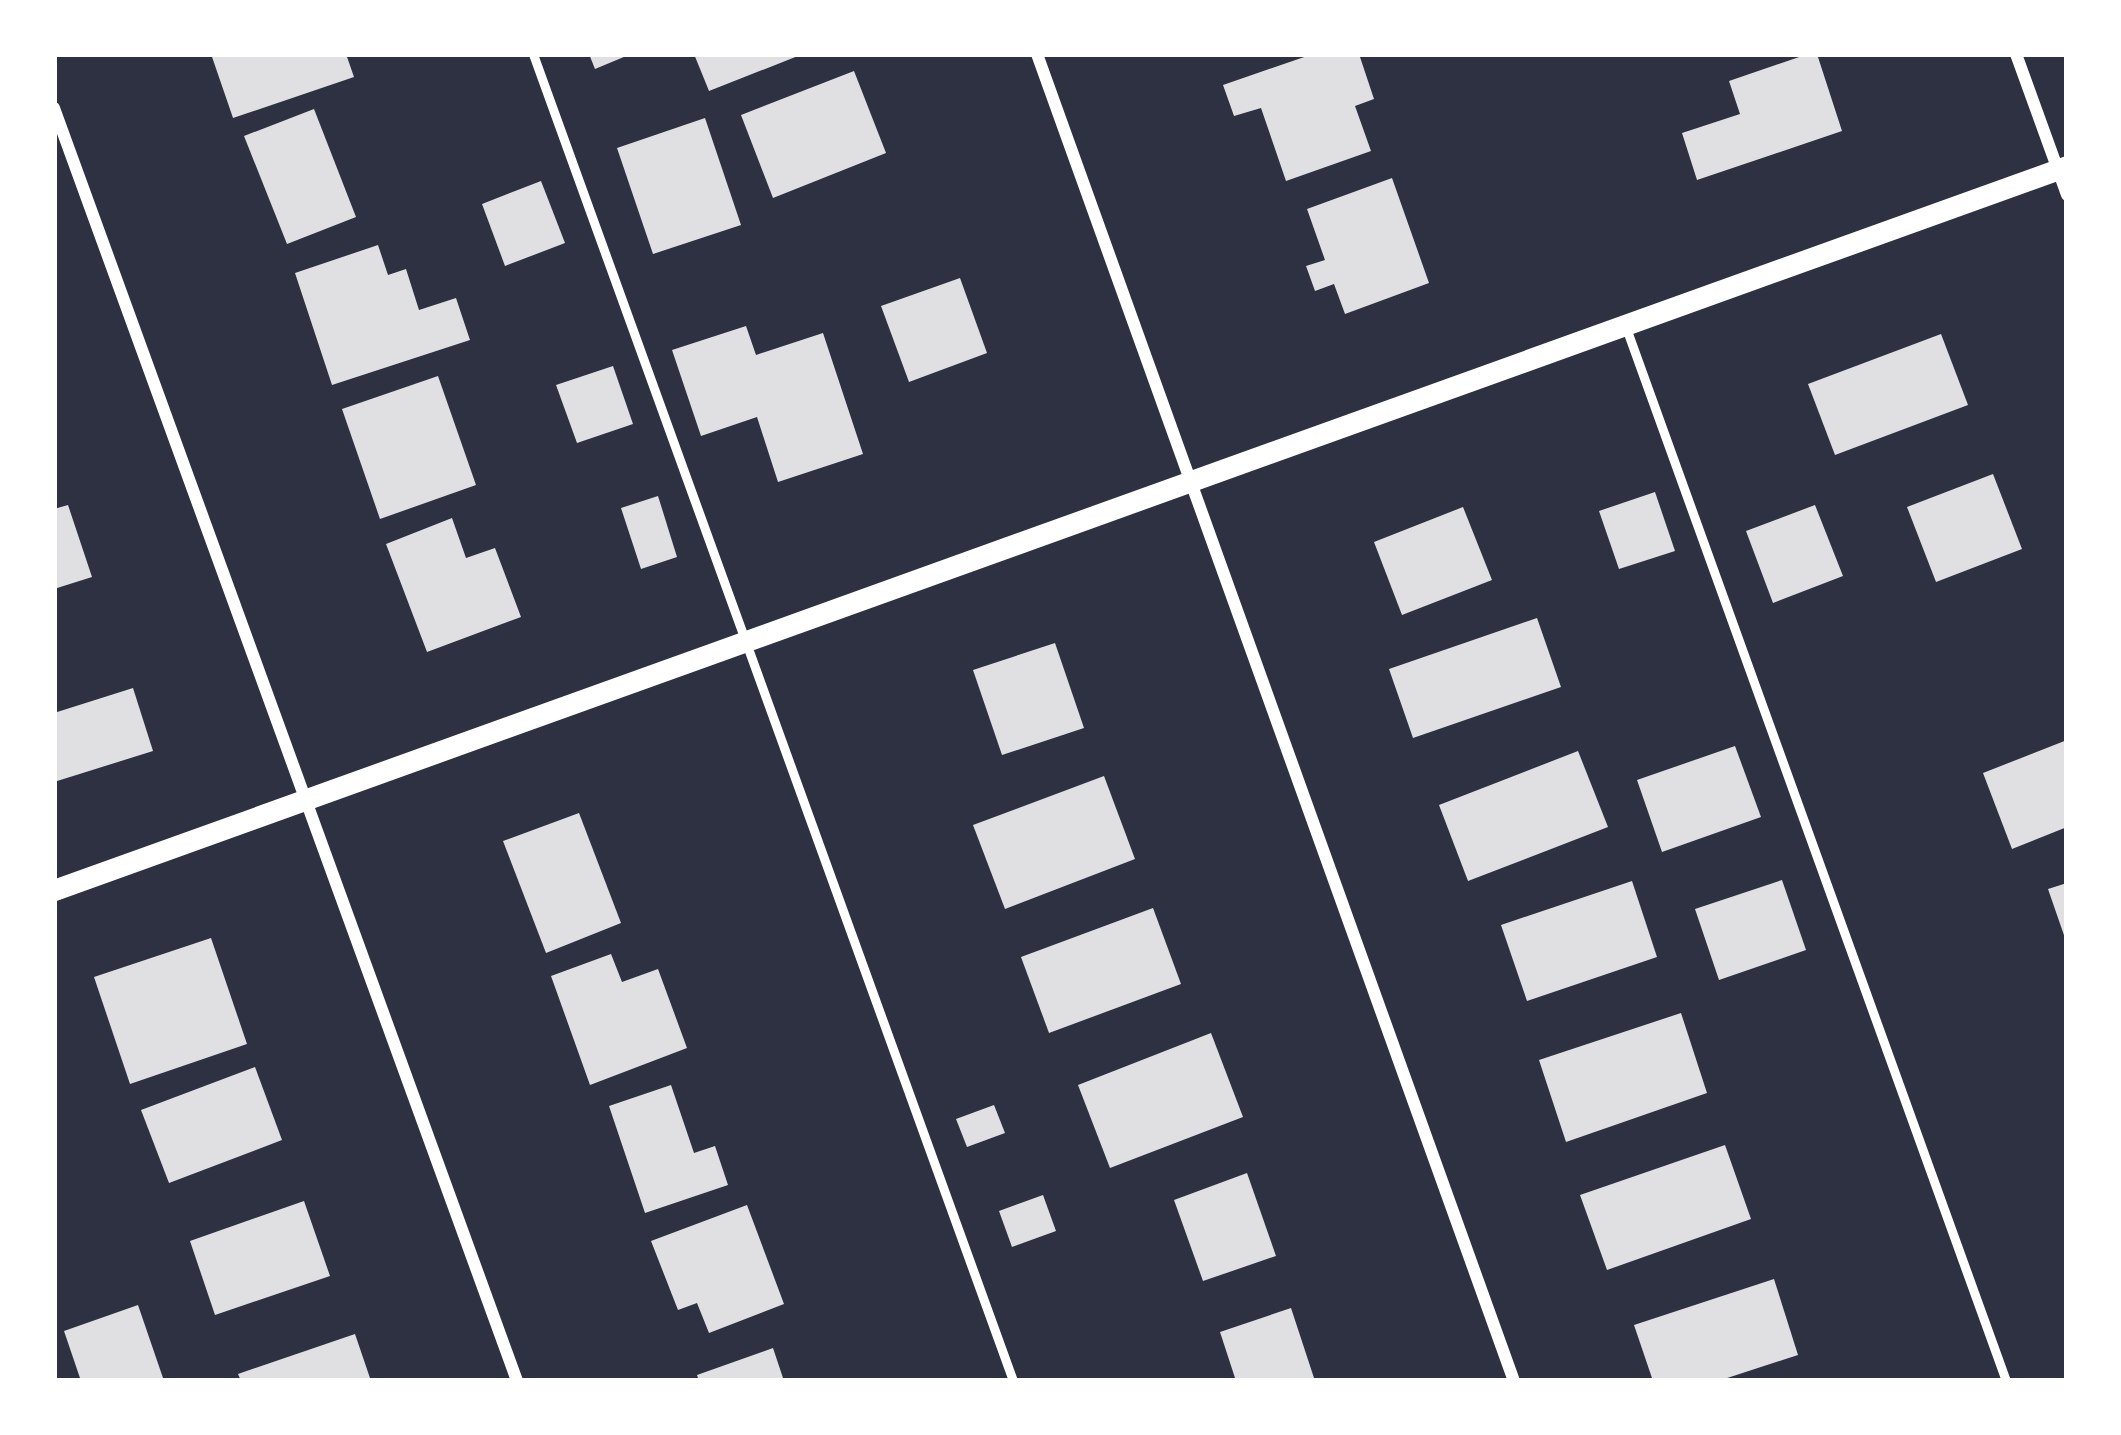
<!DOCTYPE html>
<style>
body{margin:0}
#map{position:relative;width:2121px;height:1435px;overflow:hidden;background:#2d3142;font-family:Commissioner,sans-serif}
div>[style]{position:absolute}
.building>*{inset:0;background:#e0e0e3}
.service>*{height:9px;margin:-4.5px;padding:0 4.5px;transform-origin:4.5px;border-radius:4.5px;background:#fff}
.minor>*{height:12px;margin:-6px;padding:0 6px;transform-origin:6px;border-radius:6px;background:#fff}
.tertiary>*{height:21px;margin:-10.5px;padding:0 10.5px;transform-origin:10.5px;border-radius:10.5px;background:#fff}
span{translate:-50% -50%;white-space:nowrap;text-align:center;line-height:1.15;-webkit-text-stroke:12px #fff;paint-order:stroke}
.frame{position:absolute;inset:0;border:57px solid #fff;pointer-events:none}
</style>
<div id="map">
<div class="building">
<i style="clip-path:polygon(211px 54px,346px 54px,354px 77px,233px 118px)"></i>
<i style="clip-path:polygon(589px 54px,631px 54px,595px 69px)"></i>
<i style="clip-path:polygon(694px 54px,803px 54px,709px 91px)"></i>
<i style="clip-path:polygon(1313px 54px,1359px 54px,1374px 99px,1355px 106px,1371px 151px,1286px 181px,1261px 108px,1234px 116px,1223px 85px)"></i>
<i style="clip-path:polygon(1808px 54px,1817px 54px,1842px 131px,1697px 180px,1682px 133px,1740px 114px,1729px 81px)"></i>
<i style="clip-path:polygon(854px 71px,886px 153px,773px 198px,741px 115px)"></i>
<i style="clip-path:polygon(314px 109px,356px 217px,287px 244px,244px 136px)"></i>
<i style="clip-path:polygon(705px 118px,741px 225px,653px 254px,617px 148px)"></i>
<i style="clip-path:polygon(1392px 178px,1429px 283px,1345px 314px,1334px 284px,1315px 291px,1306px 266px,1325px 260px,1307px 209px)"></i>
<i style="clip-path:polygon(541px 181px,565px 243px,505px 266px,482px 204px)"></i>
<i style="clip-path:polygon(378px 245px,388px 275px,406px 269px,419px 310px,456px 298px,470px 340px,332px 385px,295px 273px)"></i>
<i style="clip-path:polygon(960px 278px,987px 353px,909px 382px,881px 306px)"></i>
<i style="clip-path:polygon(746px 326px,756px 355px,823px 333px,863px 454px,778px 482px,757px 417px,701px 436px,672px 350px)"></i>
<i style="clip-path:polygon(1941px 334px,1968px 405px,1835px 455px,1808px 384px)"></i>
<i style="clip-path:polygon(613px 366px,633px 424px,577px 443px,556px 385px)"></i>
<i style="clip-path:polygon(438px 376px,476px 485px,380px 519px,342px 409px)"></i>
<i style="clip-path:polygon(1993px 474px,2022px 549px,1936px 582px,1907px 507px)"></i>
<i style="clip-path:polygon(1655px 492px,1675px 551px,1619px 569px,1599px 511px)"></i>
<i style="clip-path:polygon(658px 496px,677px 557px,641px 569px,621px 508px)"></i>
<i style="clip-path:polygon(68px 505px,92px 577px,54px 589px,54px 509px)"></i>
<i style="clip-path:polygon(1815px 505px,1843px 576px,1773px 603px,1746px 531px)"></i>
<i style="clip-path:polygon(1463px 507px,1492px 580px,1402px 615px,1374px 542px)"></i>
<i style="clip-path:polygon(452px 518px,466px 558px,495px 548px,521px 617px,427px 652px,386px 544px)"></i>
<i style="clip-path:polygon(1537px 618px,1561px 687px,1413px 738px,1389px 669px)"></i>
<i style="clip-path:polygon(1055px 643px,1084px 728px,1002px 755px,973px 670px)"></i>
<i style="clip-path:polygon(133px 688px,153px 751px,54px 782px,54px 713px)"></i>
<i style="clip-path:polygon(2067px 740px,2067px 827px,2012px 849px,1983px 773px)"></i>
<i style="clip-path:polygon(1735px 746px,1761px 817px,1662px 852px,1637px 780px)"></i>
<i style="clip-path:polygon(1578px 751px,1608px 827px,1468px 881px,1439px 805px)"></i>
<i style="clip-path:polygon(1104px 776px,1135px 859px,1005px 909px,973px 825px)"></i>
<i style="clip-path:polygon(579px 813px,621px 923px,546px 953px,503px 841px)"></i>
<i style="clip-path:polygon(1782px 880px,1806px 950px,1719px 980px,1695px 909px)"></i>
<i style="clip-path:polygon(1632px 881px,1657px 957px,1527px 1001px,1501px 925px)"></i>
<i style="clip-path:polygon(2067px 883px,2067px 941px,2066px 941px,2048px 889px)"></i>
<i style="clip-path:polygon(1153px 908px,1181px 984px,1049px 1033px,1021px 957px)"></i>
<i style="clip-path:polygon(211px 938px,247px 1044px,130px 1084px,94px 977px)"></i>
<i style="clip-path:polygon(611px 954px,622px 982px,658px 969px,687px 1048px,590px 1085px,551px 976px)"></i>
<i style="clip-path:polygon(1681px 1013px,1707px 1093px,1566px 1142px,1539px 1060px)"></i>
<i style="clip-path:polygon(1211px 1033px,1243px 1117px,1110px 1168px,1078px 1085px)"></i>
<i style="clip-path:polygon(255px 1067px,282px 1140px,169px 1183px,141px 1110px)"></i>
<i style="clip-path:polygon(671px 1085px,694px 1153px,715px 1146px,728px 1185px,645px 1213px,609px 1106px)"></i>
<i style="clip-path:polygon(994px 1105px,1005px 1133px,967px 1147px,956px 1119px)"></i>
<i style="clip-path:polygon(1725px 1145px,1751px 1219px,1607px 1270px,1580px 1195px)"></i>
<i style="clip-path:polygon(1247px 1173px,1276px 1256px,1203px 1281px,1174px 1200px)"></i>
<i style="clip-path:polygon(1043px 1195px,1056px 1231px,1012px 1247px,999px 1211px)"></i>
<i style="clip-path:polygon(304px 1201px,330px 1276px,215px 1315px,190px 1241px)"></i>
<i style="clip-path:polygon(747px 1205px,784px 1304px,709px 1333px,697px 1303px,678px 1310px,651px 1241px)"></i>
<i style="clip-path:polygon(1774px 1279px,1798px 1355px,1718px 1381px,1653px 1381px,1634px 1325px)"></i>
<i style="clip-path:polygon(138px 1305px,163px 1378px,81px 1381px,64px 1331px)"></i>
<i style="clip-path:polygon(1291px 1308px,1315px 1381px,1236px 1381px,1220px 1332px)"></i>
<i style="clip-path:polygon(355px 1334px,371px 1381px,241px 1381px,238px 1374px)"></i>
<i style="clip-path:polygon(773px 1348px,784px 1381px,699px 1381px,697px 1375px)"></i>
</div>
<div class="service">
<i style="left:533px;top:54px;width:1411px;rotate:70.11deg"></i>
<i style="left:1625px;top:325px;width:1123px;rotate:70.16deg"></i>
</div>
<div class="minor">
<i style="left:1037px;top:54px;width:1410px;rotate:70.23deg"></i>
<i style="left:2016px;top:54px;width:150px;rotate:70.1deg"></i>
<i style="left:54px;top:108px;width:1355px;rotate:70.01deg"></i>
</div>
<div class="tertiary">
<i style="left:54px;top:890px;width:2139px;rotate:-19.78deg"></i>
</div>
<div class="frame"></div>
</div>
